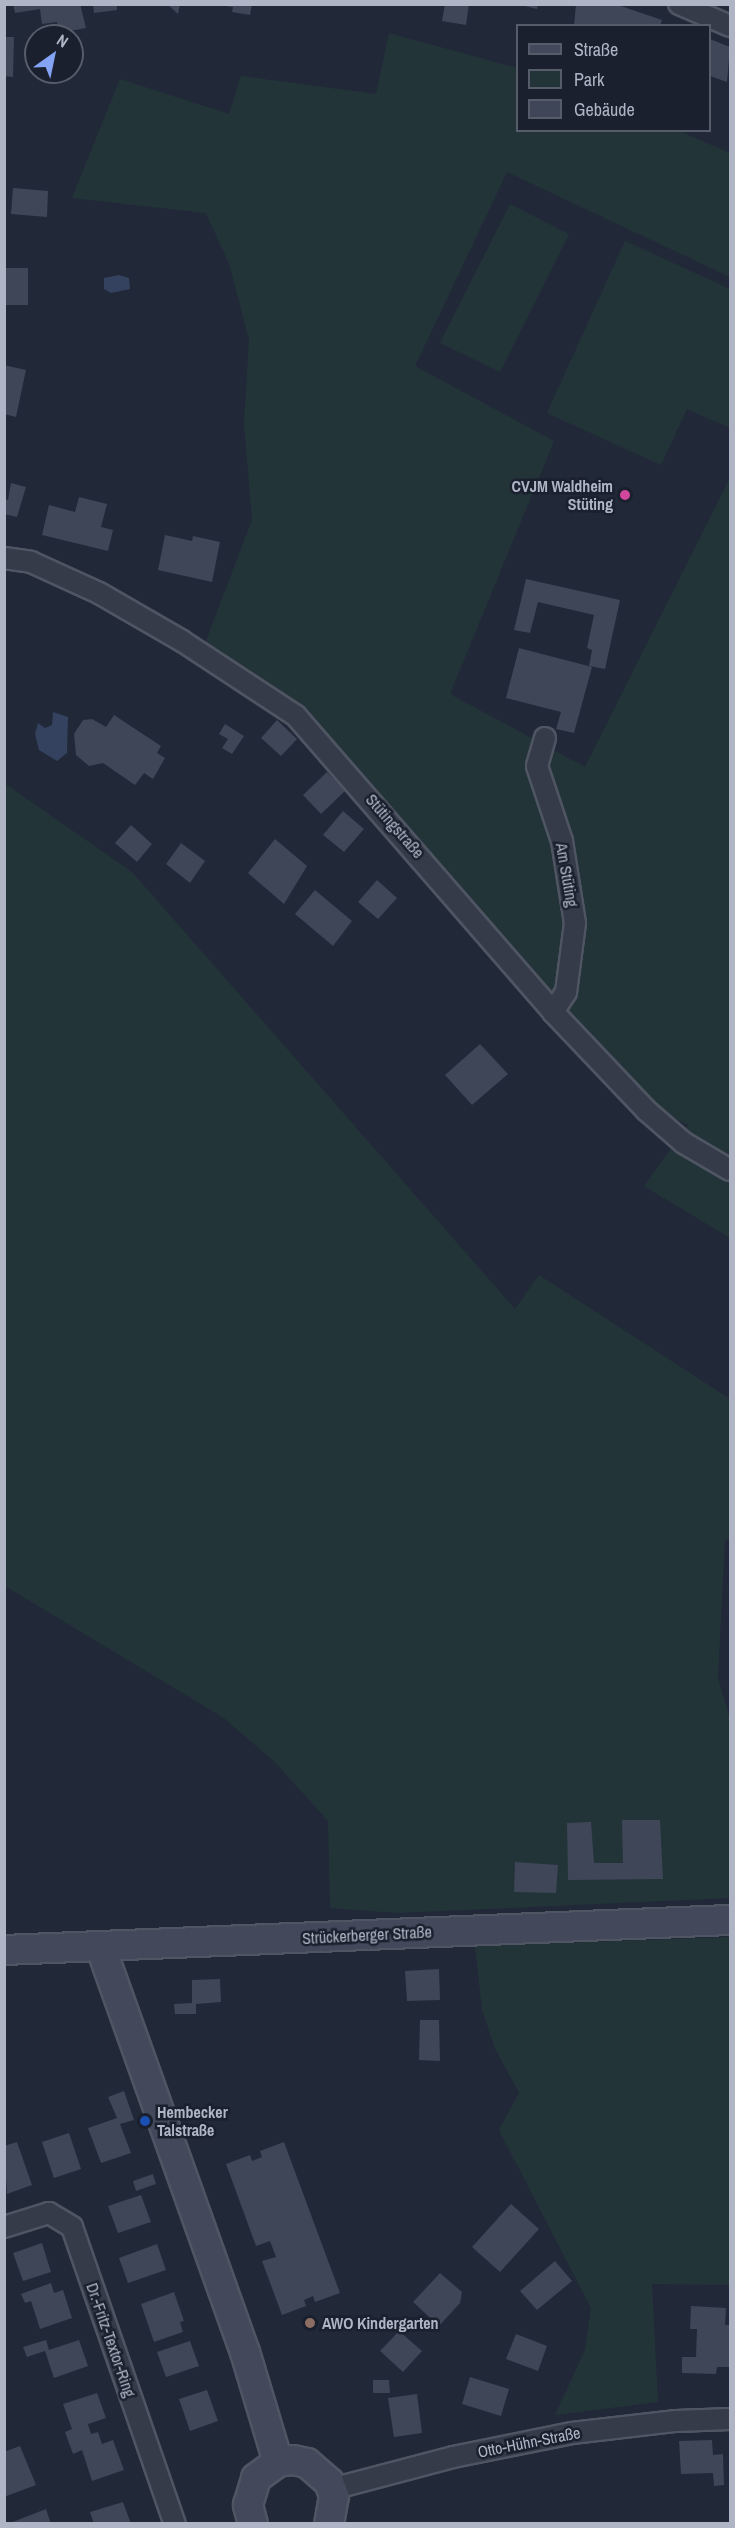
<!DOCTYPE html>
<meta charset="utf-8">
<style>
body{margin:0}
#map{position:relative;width:735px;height:2528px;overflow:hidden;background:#212838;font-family:"Archivo Narrow",sans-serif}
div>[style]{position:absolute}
.green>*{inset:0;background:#233439}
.water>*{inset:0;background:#35425f}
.building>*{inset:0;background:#3e4658}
.roads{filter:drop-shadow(2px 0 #4f5563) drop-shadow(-2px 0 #4f5563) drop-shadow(0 2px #4f5563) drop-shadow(0 -2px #4f5563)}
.street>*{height:20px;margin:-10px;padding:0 10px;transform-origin:10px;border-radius:10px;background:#353b48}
.secondary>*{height:28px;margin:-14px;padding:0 14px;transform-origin:14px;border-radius:14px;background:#43495b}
.dots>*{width:16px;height:16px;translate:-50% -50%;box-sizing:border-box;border:3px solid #1a202d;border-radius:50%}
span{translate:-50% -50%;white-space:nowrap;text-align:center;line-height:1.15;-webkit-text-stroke:5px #1a202d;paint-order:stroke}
.poi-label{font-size:16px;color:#afb5c5;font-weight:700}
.right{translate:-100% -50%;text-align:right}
.left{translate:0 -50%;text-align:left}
.street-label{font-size:16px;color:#afb5c5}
.frame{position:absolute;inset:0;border:6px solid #afb5c5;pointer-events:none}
.legend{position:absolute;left:516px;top:24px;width:195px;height:108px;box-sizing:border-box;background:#1a202d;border:2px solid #565c6a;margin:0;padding:8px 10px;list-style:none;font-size:18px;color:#afb5c5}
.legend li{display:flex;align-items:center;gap:12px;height:30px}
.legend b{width:30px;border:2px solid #565c6a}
.north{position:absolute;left:24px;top:24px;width:60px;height:60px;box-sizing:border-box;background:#1a202d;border:2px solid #565c6a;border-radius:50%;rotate:33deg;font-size:16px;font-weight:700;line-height:24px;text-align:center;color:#afb5c5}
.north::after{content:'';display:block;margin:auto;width:21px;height:27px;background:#85a3f4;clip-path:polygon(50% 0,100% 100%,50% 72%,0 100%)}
</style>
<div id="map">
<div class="green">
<i style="clip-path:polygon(389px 33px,517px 68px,518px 130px,679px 131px,730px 153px,730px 277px,507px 172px,415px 366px,554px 441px,450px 694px,585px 767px,730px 478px,730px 1238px,644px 1186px,688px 1125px,654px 1109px,327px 737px,287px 698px,204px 646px,252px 520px,244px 423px,249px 340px,230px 266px,206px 213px,72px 198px,120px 79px,229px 114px,241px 76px,376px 94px)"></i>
<i style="clip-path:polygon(510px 204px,569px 234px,500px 372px,440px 343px)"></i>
<i style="clip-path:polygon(625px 241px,730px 289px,730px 428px,687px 409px,661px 465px,547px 413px)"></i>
<i style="clip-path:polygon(4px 783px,132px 872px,515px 1309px,539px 1275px,730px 1399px,730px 1539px,725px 1540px,718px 1678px,730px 1719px,730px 1898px,397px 1913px,330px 1908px,328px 1821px,276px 1763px,224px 1718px,5px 1586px)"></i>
<i style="clip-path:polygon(730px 1937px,730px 2285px,652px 2284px,658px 2402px,555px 2415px,585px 2350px,591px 2308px,499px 2130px,519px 2093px,495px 2048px,482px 2010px,475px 1946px)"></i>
</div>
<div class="water">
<i style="clip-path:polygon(119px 275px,129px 278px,130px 289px,111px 293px,104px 289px,104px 278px)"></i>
<i style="clip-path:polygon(53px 712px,68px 717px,67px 753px,57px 761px,39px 750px,35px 734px,38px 723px,45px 728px,52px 725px)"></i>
</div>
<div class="building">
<i style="clip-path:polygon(13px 4px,80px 4px,86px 28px,59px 33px,57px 22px,42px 24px,40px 9px,15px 13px)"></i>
<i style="clip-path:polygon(93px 4px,117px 4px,117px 10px,94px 13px)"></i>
<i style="clip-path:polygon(167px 4px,180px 4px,178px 14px)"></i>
<i style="clip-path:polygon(252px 4px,250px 15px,232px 12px,233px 7px,226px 6px)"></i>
<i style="clip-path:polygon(445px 4px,469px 4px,466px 25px,442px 21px)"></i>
<i style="clip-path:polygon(517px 4px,538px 4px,537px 9px)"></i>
<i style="clip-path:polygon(576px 4px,615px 4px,662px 20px,660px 26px,574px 26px)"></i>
<i style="clip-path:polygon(4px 37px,14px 37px,13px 77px,4px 76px)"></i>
<i style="clip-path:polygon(710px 39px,730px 47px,727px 82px,710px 76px)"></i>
<i style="clip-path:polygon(13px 188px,48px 191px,47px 217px,11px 214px)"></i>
<i style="clip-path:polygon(4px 268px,28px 268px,28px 305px,4px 305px)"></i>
<i style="clip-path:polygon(4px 365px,26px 370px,16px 417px,4px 414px)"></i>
<i style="clip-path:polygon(11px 483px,26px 487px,17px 517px,4px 514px,4px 499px,8px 500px)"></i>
<i style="clip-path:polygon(79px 497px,107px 504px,101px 527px,113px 530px,108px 551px,42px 535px,49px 505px,75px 512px)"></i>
<i style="clip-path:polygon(165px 535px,192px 541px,193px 536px,220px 542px,212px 582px,158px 570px)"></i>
<i style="clip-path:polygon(526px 579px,620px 600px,605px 669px,589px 666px,592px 650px,587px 648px,594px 615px,538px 602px,530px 633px,514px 630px)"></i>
<i style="clip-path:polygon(519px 648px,592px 667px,574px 733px,556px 729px,561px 712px,506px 698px)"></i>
<i style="clip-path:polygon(114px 715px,161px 746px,157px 753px,165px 758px,153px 779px,144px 773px,135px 785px,103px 763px,89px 766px,76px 755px,74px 734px,83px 720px,92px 719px,106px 727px)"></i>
<i style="clip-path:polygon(277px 720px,297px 739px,281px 756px,261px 738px)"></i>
<i style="clip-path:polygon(225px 724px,244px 736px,232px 754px,222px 748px,228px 739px,219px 734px)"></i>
<i style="clip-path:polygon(327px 772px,345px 791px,321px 814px,303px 795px)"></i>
<i style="clip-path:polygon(343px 811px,364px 829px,344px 852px,323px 835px)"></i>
<i style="clip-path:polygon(131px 825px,152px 844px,137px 862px,115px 843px)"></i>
<i style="clip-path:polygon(275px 839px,307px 866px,284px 904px,248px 873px)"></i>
<i style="clip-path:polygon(181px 843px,205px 861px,190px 883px,166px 864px)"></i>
<i style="clip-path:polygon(377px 880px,397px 898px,378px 919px,358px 902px)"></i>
<i style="clip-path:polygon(315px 890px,352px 921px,333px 946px,295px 914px)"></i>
<i style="clip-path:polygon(480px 1044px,508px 1074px,472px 1105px,445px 1075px)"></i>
<i style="clip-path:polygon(622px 1820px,660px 1820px,663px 1879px,568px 1880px,567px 1823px,591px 1822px,594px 1863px,623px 1863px)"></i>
<i style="clip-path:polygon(515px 1862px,558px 1865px,556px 1893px,514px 1892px)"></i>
<i style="clip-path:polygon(439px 1969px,440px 2000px,407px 2001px,405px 1971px)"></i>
<i style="clip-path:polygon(220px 1979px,221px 2002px,196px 2004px,196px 2014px,175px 2014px,174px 2004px,192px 2003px,192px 1980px)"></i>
<i style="clip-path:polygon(420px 2020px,439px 2020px,440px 2061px,419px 2060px)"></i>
<i style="clip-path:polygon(124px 2091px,134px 2120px,120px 2124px,131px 2153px,101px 2163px,88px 2128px,117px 2118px,108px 2097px)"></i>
<i style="clip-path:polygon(69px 2133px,81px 2169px,54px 2178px,42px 2142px)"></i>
<i style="clip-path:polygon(17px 2142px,32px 2185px,7px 2194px,4px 2146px)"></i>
<i style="clip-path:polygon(284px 2142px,340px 2293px,315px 2302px,313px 2296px,304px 2300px,306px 2306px,282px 2315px,262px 2261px,276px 2257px,270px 2241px,256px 2246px,226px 2164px,250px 2155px,252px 2161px,262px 2157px,260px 2151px)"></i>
<i style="clip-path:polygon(153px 2174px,156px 2184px,136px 2191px,133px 2181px)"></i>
<i style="clip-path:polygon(141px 2195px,151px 2222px,118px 2233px,108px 2206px)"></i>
<i style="clip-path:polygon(511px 2204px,539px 2229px,500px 2272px,472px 2247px)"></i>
<i style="clip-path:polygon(42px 2243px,51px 2272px,23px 2281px,13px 2253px)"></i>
<i style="clip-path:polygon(157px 2244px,166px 2270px,128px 2283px,119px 2258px)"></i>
<i style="clip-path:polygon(555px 2261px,572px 2281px,537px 2310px,520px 2291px)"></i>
<i style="clip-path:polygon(440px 2273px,462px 2292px,460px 2303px,439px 2326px,413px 2302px)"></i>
<i style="clip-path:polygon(51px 2283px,54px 2293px,63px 2290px,72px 2318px,40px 2329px,31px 2301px,25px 2303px,21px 2294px)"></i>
<i style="clip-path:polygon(174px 2292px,184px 2321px,180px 2322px,183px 2332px,154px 2342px,141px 2304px)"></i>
<i style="clip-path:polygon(691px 2306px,726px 2308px,725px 2325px,730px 2325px,730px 2367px,717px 2367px,716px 2374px,682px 2373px,682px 2357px,696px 2357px,697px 2329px,690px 2329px)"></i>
<i style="clip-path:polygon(399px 2331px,422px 2351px,403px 2372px,380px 2351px)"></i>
<i style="clip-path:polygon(516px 2334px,547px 2346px,538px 2371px,506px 2359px)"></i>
<i style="clip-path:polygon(46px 2340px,49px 2350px,79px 2340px,88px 2366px,54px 2378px,45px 2351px,27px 2357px,23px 2347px)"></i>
<i style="clip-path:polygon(190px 2341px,199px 2366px,166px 2377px,157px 2352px)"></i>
<i style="clip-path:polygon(470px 2377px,509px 2389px,501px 2416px,462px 2404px)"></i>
<i style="clip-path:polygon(373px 2380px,389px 2380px,390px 2393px,373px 2393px)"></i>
<i style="clip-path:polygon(207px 2390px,218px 2421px,190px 2431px,179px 2399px)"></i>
<i style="clip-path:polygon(97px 2393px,106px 2418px,88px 2424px,91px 2434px,98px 2432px,102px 2444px,113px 2440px,124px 2470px,92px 2481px,82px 2450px,73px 2454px,65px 2432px,72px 2429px,63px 2404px)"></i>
<i style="clip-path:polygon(417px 2394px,422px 2433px,394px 2437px,388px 2398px)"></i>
<i style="clip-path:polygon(712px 2440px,713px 2455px,723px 2454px,724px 2485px,714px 2486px,713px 2473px,681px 2474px,679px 2441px)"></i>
<i style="clip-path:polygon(20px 2446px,36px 2485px,4px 2497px,4px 2452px)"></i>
<i style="clip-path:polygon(123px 2502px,131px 2524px,94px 2524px,90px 2512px)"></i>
<i style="clip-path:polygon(46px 2509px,51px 2524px,10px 2524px,10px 2523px)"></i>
</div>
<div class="roads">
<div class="street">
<i style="left:679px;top:4px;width:56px;rotate:23.3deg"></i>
<i style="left:4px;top:558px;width:27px;rotate:8deg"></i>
<i style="left:31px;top:562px;width:75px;rotate:24.5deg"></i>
<i style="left:99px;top:593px;width:96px;rotate:30deg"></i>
<i style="left:182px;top:641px;width:136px;rotate:33.3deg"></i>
<i style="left:296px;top:716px;width:392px;rotate:49deg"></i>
<i style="left:553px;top:1012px;width:137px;rotate:46.5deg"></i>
<i style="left:647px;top:1111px;width:49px;rotate:40.9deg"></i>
<i style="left:684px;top:1143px;width:53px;rotate:30.4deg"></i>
<i style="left:545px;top:738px;width:29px;rotate:106deg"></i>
<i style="left:537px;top:766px;width:79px;rotate:71.6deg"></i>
<i style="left:562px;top:841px;width:83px;rotate:81deg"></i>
<i style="left:575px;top:923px;width:70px;rotate:97.4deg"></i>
<i style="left:566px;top:992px;width:24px;rotate:123deg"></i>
<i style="left:4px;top:2227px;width:47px;rotate:-17.3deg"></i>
<i style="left:49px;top:2213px;width:27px;rotate:31deg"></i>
<i style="left:72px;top:2227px;width:314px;rotate:70.9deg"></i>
<i style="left:332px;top:2489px;width:125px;rotate:-14.8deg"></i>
<i style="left:453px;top:2457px;width:121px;rotate:-11.4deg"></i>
<i style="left:572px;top:2433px;width:105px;rotate:-6.6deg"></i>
<i style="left:676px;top:2421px;width:54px;rotate:-2.1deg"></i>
</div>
<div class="secondary">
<i style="left:101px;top:1948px;width:429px;rotate:70.4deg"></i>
<i style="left:245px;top:2352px;width:115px;rotate:73.3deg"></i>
<i style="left:4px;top:1950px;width:727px;rotate:-2.37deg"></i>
<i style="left:253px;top:2524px;width:20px;rotate:-105deg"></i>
<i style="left:248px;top:2505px;width:28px;rotate:-73deg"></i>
<i style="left:256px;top:2478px;width:27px;rotate:-36deg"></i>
<i style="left:278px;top:2462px;width:15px;rotate:-8deg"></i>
<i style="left:293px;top:2460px;width:14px;rotate:12deg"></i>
<i style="left:307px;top:2463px;width:29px;rotate:41deg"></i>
<i style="left:329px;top:2482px;width:15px;rotate:70deg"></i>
<i style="left:334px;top:2496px;width:28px;rotate:100deg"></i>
</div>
</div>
<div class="dots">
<i style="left:625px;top:495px;background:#d1479c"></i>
<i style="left:145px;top:2121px;background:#1a4fb4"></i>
<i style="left:310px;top:2323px;background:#8d6e63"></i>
</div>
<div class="poi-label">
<span class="right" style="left:613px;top:495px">CVJM Waldheim<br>Stüting</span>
<span class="left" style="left:157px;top:2121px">Hembecker<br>Talstraße</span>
<span class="left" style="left:322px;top:2323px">AWO Kindergarten</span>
</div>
<div class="street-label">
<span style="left:395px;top:826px;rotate:49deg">Stütingstraße</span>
<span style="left:567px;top:875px;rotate:80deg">Am Stüting</span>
<span style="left:367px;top:1935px;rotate:-3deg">Strückerberger Straße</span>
<span style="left:111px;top:2340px;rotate:71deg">Dr.-Fritz-Textor-Ring</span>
<span style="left:529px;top:2442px;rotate:-11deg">Otto-Hühn-Straße</span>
</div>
<div class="frame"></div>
<ul class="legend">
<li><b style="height:8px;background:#43495b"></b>Straße</li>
<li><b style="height:16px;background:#233439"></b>Park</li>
<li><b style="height:16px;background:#3e4658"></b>Gebäude</li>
</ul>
<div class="north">N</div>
</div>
